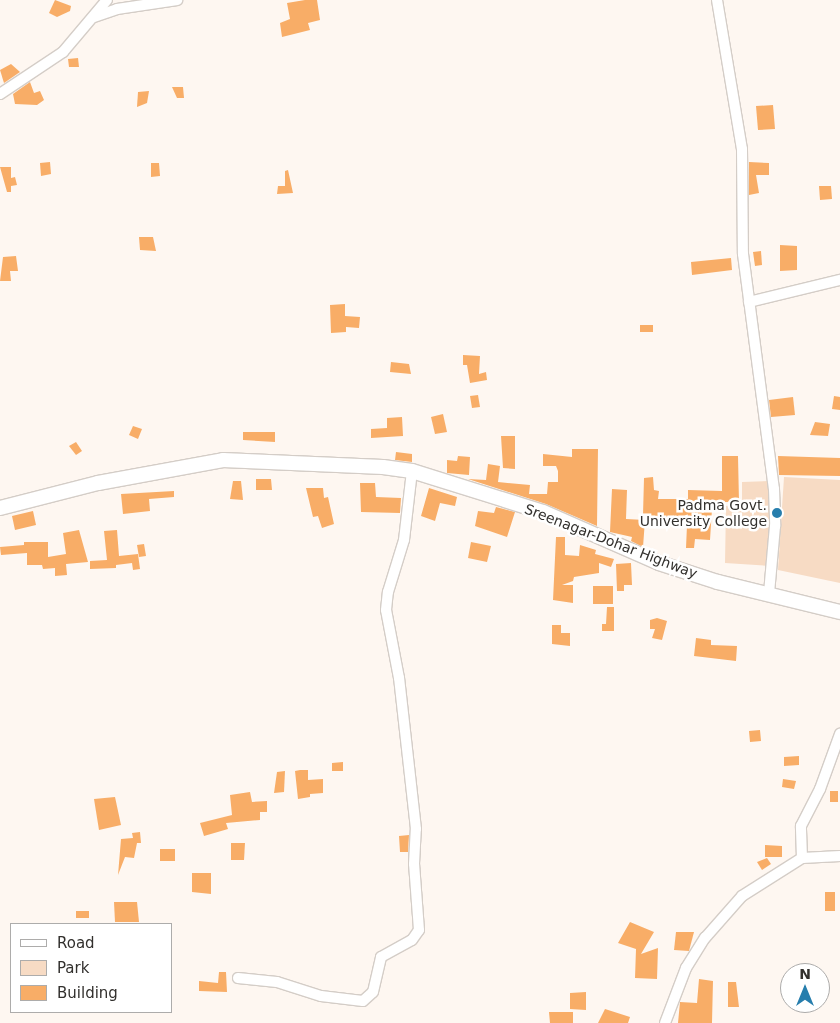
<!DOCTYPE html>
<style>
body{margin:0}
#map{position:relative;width:840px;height:1023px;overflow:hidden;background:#fef7f1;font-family:"DejaVu Sans",sans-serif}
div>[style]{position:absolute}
.green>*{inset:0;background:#f7dbc4}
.building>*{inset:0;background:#f8ad67}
.roads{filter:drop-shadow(1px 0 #d4cdc7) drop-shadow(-1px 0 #d4cdc7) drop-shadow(0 1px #d4cdc7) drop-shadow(0 -1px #d4cdc7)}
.minor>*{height:10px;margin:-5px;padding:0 5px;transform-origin:5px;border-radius:5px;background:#fff}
.major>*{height:14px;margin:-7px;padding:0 7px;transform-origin:7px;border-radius:7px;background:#fff}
.dots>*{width:14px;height:14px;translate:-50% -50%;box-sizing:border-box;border:2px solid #fff;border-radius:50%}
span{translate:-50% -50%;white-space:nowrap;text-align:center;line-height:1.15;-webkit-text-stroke:5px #fff;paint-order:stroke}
.poi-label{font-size:14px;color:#32302d}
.right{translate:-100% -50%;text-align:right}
.street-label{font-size:14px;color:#32302d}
.legend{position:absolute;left:10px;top:923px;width:162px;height:90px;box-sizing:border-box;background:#fff;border:1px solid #adacab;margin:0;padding:6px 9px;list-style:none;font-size:15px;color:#32302d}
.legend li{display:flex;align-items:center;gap:10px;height:25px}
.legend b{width:25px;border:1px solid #adacab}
.north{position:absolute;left:780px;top:963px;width:50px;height:50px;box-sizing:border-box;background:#fff;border:1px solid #adacab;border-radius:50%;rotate:0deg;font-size:14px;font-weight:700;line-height:20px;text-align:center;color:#32302d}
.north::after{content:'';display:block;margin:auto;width:18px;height:22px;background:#277ead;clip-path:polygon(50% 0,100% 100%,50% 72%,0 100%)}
</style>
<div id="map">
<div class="green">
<i style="clip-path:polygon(784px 477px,840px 480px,840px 583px,778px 570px)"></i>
<i style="clip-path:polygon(770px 481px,771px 566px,725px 563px,726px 506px,742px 503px,742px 482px)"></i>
</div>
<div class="building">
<i style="clip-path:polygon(55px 0,71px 6px,70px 11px,57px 17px,49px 13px)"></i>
<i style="clip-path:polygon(305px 0,317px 0,320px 20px,308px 23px,310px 30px,282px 37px,280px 23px,290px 19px,287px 3px)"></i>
<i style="clip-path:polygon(78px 58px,79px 67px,69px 67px,68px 59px)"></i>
<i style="clip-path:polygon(11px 64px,20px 72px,4px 83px,0 70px)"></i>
<i style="clip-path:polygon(30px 82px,34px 93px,40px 91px,44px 100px,37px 105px,15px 104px,13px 94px)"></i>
<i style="clip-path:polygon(172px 87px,183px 87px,184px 98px,177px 98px)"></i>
<i style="clip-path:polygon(149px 91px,147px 103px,137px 107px,138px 92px)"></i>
<i style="clip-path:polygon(773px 105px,775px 129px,758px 130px,756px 106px)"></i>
<i style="clip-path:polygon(50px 162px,51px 174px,41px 176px,40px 163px)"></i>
<i style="clip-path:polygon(749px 162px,769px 163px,769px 175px,756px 175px,759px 193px,749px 195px)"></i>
<i style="clip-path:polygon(151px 163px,159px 163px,160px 176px,151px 177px)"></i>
<i style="clip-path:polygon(0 167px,11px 167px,11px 178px,15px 177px,17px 185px,11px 186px,11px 192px,7px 192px)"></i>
<i style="clip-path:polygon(288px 170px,293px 193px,277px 194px,278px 186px,285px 186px,285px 171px)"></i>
<i style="clip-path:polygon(819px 186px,831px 186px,832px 199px,820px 200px)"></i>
<i style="clip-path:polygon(139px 237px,153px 237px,156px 251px,140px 250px)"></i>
<i style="clip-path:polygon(780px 245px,797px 246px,797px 270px,780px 271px)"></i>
<i style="clip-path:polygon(761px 251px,762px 265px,755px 266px,753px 252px)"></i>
<i style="clip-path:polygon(16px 256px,18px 271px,10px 271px,11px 281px,0 281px,3px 257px)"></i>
<i style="clip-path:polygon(731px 258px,732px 270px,692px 275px,691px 262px)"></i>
<i style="clip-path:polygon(345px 304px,345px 316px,360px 317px,359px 328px,346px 327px,346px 332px,331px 333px,330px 305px)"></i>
<i style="clip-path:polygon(640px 325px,653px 325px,653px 332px,640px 332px)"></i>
<i style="clip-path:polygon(463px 355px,480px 356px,479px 374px,486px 372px,487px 380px,470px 383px,467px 365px,463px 365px)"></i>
<i style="clip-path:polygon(391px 362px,409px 364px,411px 374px,390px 372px)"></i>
<i style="clip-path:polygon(478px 395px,480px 407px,472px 408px,470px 396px)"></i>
<i style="clip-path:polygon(834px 396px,840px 397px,840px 410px,832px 409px)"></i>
<i style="clip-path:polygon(793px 397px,795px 415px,771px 417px,769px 400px)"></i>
<i style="clip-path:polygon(443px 414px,447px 432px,435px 434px,431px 417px)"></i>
<i style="clip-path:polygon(402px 417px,403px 436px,371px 438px,371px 429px,387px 428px,387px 418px)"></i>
<i style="clip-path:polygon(815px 422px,830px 424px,828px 436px,810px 435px)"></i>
<i style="clip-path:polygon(133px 426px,142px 429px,138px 439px,129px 435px)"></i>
<i style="clip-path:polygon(243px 432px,275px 432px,275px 442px,243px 440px)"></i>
<i style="clip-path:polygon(501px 436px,515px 436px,515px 469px,503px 468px)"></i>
<i style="clip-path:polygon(76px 442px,82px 451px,76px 455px,69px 446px)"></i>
<i style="clip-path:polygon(572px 449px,598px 449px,597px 526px,546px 504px,468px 479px,486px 480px,488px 464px,500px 466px,498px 482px,530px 485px,529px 494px,547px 494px,548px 482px,558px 482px,558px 471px,556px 466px,543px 466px,543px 454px,572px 457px)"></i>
<i style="clip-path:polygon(396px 452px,412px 454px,412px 462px,395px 460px)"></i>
<i style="clip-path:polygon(458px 456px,470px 457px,469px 475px,447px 473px,447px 460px,457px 461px)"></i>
<i style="clip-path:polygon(722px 456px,738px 456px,739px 502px,718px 502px,717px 509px,712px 509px,710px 540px,695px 539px,694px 548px,686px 548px,687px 525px,658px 521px,659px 517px,643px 515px,644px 478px,653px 477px,654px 490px,659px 491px,658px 499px,688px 499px,688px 490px,722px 491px)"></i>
<i style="clip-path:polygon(778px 456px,840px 458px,840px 476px,779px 475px)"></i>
<i style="clip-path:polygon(256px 479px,271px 479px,272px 490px,256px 490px)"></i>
<i style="clip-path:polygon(233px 481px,241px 481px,243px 500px,230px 499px)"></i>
<i style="clip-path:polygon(360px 483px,375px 483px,376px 497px,401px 498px,400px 513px,361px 512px)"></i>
<i style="clip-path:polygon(306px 488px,323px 488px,324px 498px,328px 497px,334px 524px,322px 528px,318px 516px,313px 517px)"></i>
<i style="clip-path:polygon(429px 488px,457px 497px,455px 506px,440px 503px,435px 521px,421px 516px)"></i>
<i style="clip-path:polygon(612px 489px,627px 490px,626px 519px,645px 520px,643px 547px,631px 541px,632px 537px,610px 532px)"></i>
<i style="clip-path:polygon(174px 491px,174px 497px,149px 499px,150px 511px,123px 514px,121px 494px)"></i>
<i style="clip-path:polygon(496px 507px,515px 512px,507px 537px,475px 526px,478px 511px,494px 513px)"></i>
<i style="clip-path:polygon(33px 511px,36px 525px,15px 530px,12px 516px)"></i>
<i style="clip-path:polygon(79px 530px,88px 562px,66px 564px,67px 575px,55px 576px,55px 568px,43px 569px,42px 565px,27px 565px,27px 553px,1px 555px,0 547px,24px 545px,24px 542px,48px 542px,48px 557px,66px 554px,63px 533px)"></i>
<i style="clip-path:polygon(117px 530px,119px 556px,138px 554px,140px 569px,133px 570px,132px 563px,116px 565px,116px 568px,90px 569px,90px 561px,107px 560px,104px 531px)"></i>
<i style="clip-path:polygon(556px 537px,565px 537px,565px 555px,579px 556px,580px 545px,596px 550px,595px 554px,614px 559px,611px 567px,599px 563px,599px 573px,574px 577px,573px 581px,562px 585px,573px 585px,573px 603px,553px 600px)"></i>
<i style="clip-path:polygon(471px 542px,491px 546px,487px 562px,468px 558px)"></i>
<i style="clip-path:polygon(144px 544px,146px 556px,139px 557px,137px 545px)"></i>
<i style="clip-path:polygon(631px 563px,632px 585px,624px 585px,624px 591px,617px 591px,616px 564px)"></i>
<i style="clip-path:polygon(593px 586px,613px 586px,613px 604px,593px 604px)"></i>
<i style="clip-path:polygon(607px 607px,614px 607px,614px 631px,602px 631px,602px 624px,606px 624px)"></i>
<i style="clip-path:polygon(657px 618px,667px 621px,662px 640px,652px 638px,655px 629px,650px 629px,650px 620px)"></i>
<i style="clip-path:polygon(552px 625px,561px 625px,561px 633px,570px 633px,570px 646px,552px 644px)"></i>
<i style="clip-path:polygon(696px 638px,711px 640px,711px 645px,737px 646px,736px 661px,694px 656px)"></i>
<i style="clip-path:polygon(760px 730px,761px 741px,750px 742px,749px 731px)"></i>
<i style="clip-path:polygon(799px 756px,799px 765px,784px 766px,784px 757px)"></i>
<i style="clip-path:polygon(343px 762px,343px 771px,332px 771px,332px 763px)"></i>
<i style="clip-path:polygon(300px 770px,308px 770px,308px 780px,323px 779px,323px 793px,310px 794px,310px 797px,298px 799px,295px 771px)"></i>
<i style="clip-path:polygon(285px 771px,284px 792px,274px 793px,277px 772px)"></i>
<i style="clip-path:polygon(783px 779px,796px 781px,794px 789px,782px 787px)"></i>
<i style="clip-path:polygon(830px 791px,838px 791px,838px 802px,830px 802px)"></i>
<i style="clip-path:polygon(250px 792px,252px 802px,267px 801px,267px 812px,260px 812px,260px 820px,226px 823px,228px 829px,204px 836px,200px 823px,232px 815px,230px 795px)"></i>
<i style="clip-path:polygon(115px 797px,121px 825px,99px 830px,94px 799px)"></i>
<i style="clip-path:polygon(140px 832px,141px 843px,137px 843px,134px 858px,125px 857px,118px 875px,121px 839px,133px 838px,132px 833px)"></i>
<i style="clip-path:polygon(409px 835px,408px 852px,400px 852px,399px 836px)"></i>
<i style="clip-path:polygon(231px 843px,245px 843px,244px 860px,231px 860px)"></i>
<i style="clip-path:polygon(765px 845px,782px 846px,782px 857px,765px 857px)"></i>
<i style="clip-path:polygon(160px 849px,175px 849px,175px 861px,160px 861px)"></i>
<i style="clip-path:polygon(767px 858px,771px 864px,762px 870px,757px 862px)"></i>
<i style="clip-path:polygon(192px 873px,211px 873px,211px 894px,192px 892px)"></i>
<i style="clip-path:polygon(825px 892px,835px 892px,835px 911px,825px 911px)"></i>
<i style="clip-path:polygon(114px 902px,137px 902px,139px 922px,115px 922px)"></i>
<i style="clip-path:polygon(76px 911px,89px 911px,89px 918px,76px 918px)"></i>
<i style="clip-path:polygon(630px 922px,654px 932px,641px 954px,658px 948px,657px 979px,635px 978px,636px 949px,618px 943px)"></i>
<i style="clip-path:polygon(676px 932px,694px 932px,689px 951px,674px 950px)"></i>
<i style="clip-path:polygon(219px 972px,226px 972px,227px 992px,199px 991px,199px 981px,218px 983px)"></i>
<i style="clip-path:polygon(699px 979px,713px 981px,712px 1023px,678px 1023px,680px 1002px,697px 1003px)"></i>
<i style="clip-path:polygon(728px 982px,736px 982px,739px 1007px,728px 1007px)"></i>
<i style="clip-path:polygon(586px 992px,586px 1010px,570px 1009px,570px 993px)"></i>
<i style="clip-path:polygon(605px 1009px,630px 1017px,628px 1023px,598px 1023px)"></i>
<i style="clip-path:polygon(549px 1012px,573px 1012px,573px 1023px,550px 1023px)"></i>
</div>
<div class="roads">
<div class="minor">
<i style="left:717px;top:0;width:151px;rotate:80.5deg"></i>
<i style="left:742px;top:149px;width:105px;rotate:89.5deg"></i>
<i style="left:743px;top:254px;width:237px;rotate:82.5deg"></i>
<i style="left:774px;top:489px;width:37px;rotate:88deg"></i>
<i style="left:775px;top:526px;width:67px;rotate:95.1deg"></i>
<i style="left:94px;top:17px;width:24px;rotate:-19deg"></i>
<i style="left:117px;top:9px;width:61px;rotate:-8.5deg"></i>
<i style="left:0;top:94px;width:76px;rotate:-33.7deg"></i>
<i style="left:63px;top:52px;width:68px;rotate:-49.8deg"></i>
<i style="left:749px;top:302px;width:94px;rotate:-13.6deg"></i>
<i style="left:802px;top:858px;width:32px;rotate:-92deg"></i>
<i style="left:801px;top:826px;width:42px;rotate:-62.8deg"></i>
<i style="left:820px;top:789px;width:59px;rotate:-70deg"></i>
<i style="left:238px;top:978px;width:39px;rotate:6deg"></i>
<i style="left:277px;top:982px;width:46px;rotate:17.7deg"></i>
<i style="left:321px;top:996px;width:42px;rotate:6.8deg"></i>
<i style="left:363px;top:1001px;width:13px;rotate:-42deg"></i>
<i style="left:373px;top:992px;width:36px;rotate:-77deg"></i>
<i style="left:381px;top:957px;width:35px;rotate:-29deg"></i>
<i style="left:412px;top:940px;width:12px;rotate:-55deg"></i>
<i style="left:419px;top:930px;width:66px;rotate:-94.3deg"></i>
<i style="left:414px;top:864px;width:35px;rotate:-87deg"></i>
<i style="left:416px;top:829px;width:152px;rotate:-96.4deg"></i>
<i style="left:399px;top:678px;width:69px;rotate:-100.8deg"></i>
<i style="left:386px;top:610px;width:18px;rotate:-84deg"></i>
<i style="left:388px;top:592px;width:54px;rotate:-72.9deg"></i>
<i style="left:404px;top:540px;width:69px;rotate:-83.4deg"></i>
<i style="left:665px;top:1023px;width:59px;rotate:-69.1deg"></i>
<i style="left:686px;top:968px;width:36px;rotate:-58deg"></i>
<i style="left:705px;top:938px;width:56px;rotate:-48.6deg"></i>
<i style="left:742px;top:896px;width:71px;rotate:-32.3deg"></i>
<i style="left:802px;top:858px;width:38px;rotate:-3deg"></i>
</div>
<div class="major">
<i style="left:0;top:508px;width:101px;rotate:-14.3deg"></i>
<i style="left:98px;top:483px;width:127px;rotate:-10.4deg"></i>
<i style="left:223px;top:460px;width:160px;rotate:2.5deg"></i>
<i style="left:383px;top:467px;width:29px;rotate:8deg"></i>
<i style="left:412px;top:471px;width:137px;rotate:17.4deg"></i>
<i style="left:543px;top:512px;width:127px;rotate:23.7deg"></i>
<i style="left:659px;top:563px;width:62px;rotate:17.9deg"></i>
<i style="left:718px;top:582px;width:126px;rotate:13.8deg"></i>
</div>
</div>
<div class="dots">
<i style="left:777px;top:513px;background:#277ead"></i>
</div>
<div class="poi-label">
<span class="right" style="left:767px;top:513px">Padma Govt.<br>University College</span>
</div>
<div class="street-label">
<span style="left:611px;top:541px;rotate:21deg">Sreenagar-Dohar Highway</span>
</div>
<ul class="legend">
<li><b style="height:6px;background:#fff"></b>Road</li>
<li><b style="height:14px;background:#f7dbc4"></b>Park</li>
<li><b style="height:14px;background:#f8ad67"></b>Building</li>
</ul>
<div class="north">N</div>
</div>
